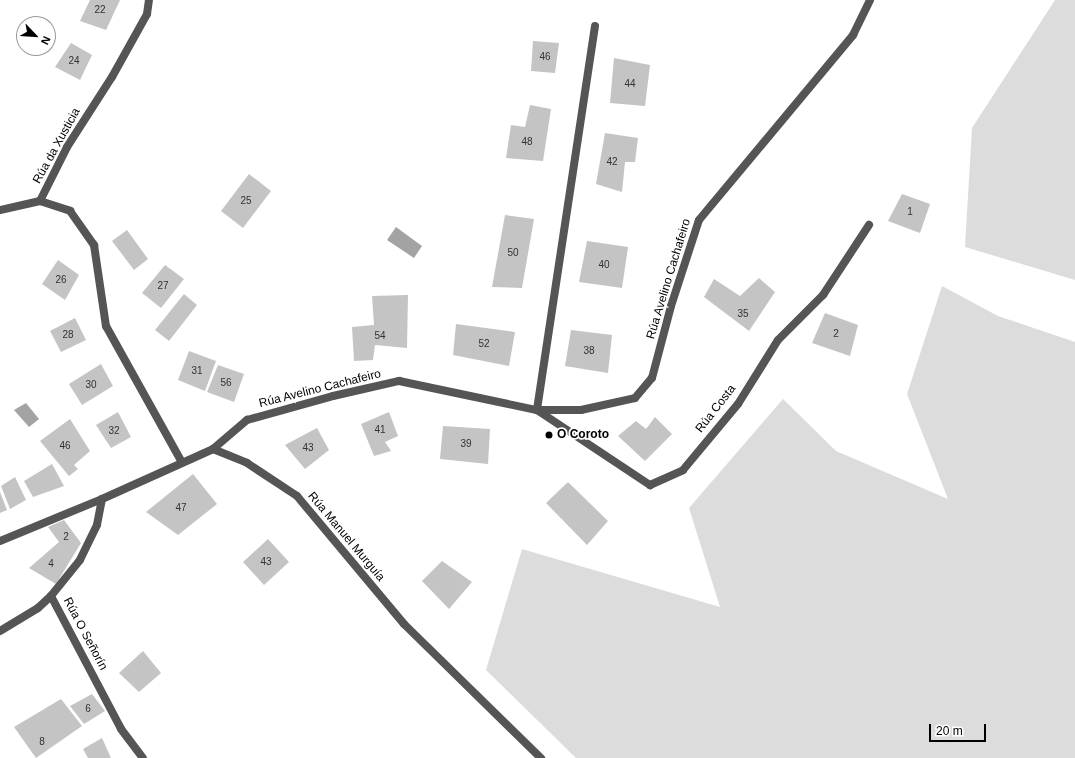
<!DOCTYPE html>
<meta charset="utf-8">
<style>
body{margin:0}
#map{position:relative;width:1075px;height:758px;overflow:hidden;background:#fff;font-family:Arial,sans-serif}
div>[style]{position:absolute}
.green>*{inset:0;background:#dcdcdc}
.water>*{inset:0;background:#a3a3a3}
.building>*{inset:0;background:#c4c4c4}
.street>*{height:8px;margin:-4px;padding:0 4px;transform-origin:4px;border-radius:4px;background:#555}
.dots>*{width:11px;height:11px;translate:-50% -50%;box-sizing:border-box;border:2px solid #fff;border-radius:50%}
span{translate:-50% -50%;white-space:nowrap;text-align:center;line-height:1.15;-webkit-text-stroke:3.5px #fff;paint-order:stroke}
.number-label{font-size:10px;color:#313131}
.number-label span{-webkit-text-stroke-width:0}
.street-label{font-size:12px;color:#000}
.poi-label{font-size:12px;color:#000;font-weight:700}
.left{translate:0 -50%;text-align:left}
.north{position:absolute;left:16px;top:16px;width:40px;height:40px;box-sizing:border-box;background:#fff;border:1px solid #999;border-radius:50%;rotate:115deg;font-size:11px;font-weight:700;line-height:16px;text-align:center;color:#000}
.north::after{content:'';display:block;margin:auto;width:14px;height:18px;background:#000;clip-path:polygon(50% 0,100% 100%,50% 72%,0 100%)}
.scale{position:absolute;left:929px;top:724px;width:57px;height:18px;box-sizing:border-box;border:2px solid #000;border-top:0;padding-left:5px;font-size:12px;line-height:14px;white-space:nowrap;color:#000;-webkit-text-stroke:3px #fff;paint-order:stroke}
</style>
<div id="map">
<div class="green">
<i style="clip-path:polygon(1055px 0,1075px 0,1075px 280px,965px 247px,972px 128px)"></i>
<i style="clip-path:polygon(942px 286px,998px 316px,1075px 342px,1075px 758px,576px 758px,486px 670px,522px 549px,720px 607px,689px 508px,783px 399px,836px 451px,948px 499px,907px 394px)"></i>
</div>
<div class="water">
<i style="clip-path:polygon(396px 227px,422px 246px,414px 258px,387px 240px)"></i>
<i style="clip-path:polygon(26px 403px,39px 419px,29px 427px,14px 410px)"></i>
</div>
<div class="building">
<i style="clip-path:polygon(90px 0,120px 0,106px 30px,80px 21px)"></i>
<i style="clip-path:polygon(533px 41px,559px 43px,555px 73px,531px 71px)"></i>
<i style="clip-path:polygon(71px 43px,92px 55px,80px 80px,55px 67px)"></i>
<i style="clip-path:polygon(614px 58px,650px 65px,645px 106px,610px 103px)"></i>
<i style="clip-path:polygon(530px 105px,551px 109px,543px 161px,506px 158px,511px 125px,525px 127px)"></i>
<i style="clip-path:polygon(605px 133px,638px 138px,635px 162px,625px 162px,622px 192px,596px 184px)"></i>
<i style="clip-path:polygon(249px 174px,271px 191px,243px 228px,221px 211px)"></i>
<i style="clip-path:polygon(902px 194px,930px 204px,920px 233px,888px 221px)"></i>
<i style="clip-path:polygon(505px 215px,534px 219px,522px 288px,492px 287px)"></i>
<i style="clip-path:polygon(127px 230px,148px 259px,134px 270px,112px 241px)"></i>
<i style="clip-path:polygon(587px 241px,628px 247px,622px 288px,579px 282px)"></i>
<i style="clip-path:polygon(58px 260px,79px 275px,65px 300px,42px 284px)"></i>
<i style="clip-path:polygon(165px 265px,184px 279px,161px 308px,142px 293px)"></i>
<i style="clip-path:polygon(759px 278px,775px 292px,749px 331px,704px 297px,714px 279px,740px 296px)"></i>
<i style="clip-path:polygon(184px 294px,197px 305px,169px 341px,155px 330px)"></i>
<i style="clip-path:polygon(408px 295px,407px 348px,375px 345px,373px 360px,354px 361px,352px 327px,374px 325px,372px 296px)"></i>
<i style="clip-path:polygon(825px 313px,858px 325px,850px 356px,812px 343px)"></i>
<i style="clip-path:polygon(75px 318px,86px 340px,61px 352px,50px 331px)"></i>
<i style="clip-path:polygon(456px 324px,515px 332px,509px 366px,453px 355px)"></i>
<i style="clip-path:polygon(571px 330px,612px 335px,608px 373px,565px 366px)"></i>
<i style="clip-path:polygon(189px 351px,216px 361px,205px 391px,178px 380px)"></i>
<i style="clip-path:polygon(101px 364px,113px 386px,82px 405px,69px 384px)"></i>
<i style="clip-path:polygon(218px 365px,244px 374px,234px 402px,207px 392px)"></i>
<i style="clip-path:polygon(118px 412px,131px 437px,111px 448px,96px 425px)"></i>
<i style="clip-path:polygon(389px 412px,398px 436px,385px 442px,391px 451px,374px 456px,361px 424px)"></i>
<i style="clip-path:polygon(655px 417px,672px 434px,645px 461px,618px 436px,636px 421px,646px 429px)"></i>
<i style="clip-path:polygon(70px 419px,90px 451px,74px 465px,78px 469px,69px 476px,40px 441px)"></i>
<i style="clip-path:polygon(443px 426px,490px 429px,488px 464px,440px 459px)"></i>
<i style="clip-path:polygon(317px 428px,329px 450px,305px 469px,285px 445px)"></i>
<i style="clip-path:polygon(52px 464px,64px 486px,33px 497px,24px 481px)"></i>
<i style="clip-path:polygon(193px 474px,217px 504px,178px 535px,146px 512px)"></i>
<i style="clip-path:polygon(15px 477px,26px 500px,10px 509px,1px 486px)"></i>
<i style="clip-path:polygon(568px 482px,608px 521px,587px 545px,546px 503px)"></i>
<i style="clip-path:polygon(0 492px,7px 510px,0 513px)"></i>
<i style="clip-path:polygon(64px 520px,81px 543px,56px 584px,29px 568px,59px 542px,48px 527px)"></i>
<i style="clip-path:polygon(268px 539px,289px 562px,264px 585px,243px 562px)"></i>
<i style="clip-path:polygon(442px 561px,472px 582px,449px 609px,422px 581px)"></i>
<i style="clip-path:polygon(143px 651px,161px 673px,139px 692px,119px 673px)"></i>
<i style="clip-path:polygon(92px 694px,105px 711px,84px 724px,70px 706px)"></i>
<i style="clip-path:polygon(61px 699px,82px 726px,36px 758px,14px 727px)"></i>
<i style="clip-path:polygon(102px 738px,111px 758px,88px 758px,83px 749px)"></i>
</div>
<div class="street">
<i style="left:595px;top:26px;width:388px;rotate:98.6deg"></i>
<i style="left:537px;top:410px;width:136px;rotate:33.6deg"></i>
<i style="left:650px;top:485px;width:36px;rotate:-24deg"></i>
<i style="left:683px;top:470px;width:86px;rotate:-50.2deg"></i>
<i style="left:738px;top:404px;width:75px;rotate:-58deg"></i>
<i style="left:778px;top:340px;width:64px;rotate:-45deg"></i>
<i style="left:823px;top:295px;width:84px;rotate:-56.7deg"></i>
<i style="left:40px;top:201px;width:32px;rotate:18deg"></i>
<i style="left:70px;top:211px;width:42px;rotate:54.8deg"></i>
<i style="left:94px;top:245px;width:82px;rotate:81.6deg"></i>
<i style="left:106px;top:326px;width:154px;rotate:60.9deg"></i>
<i style="left:40px;top:201px;width:60px;rotate:-63.4deg"></i>
<i style="left:67px;top:147px;width:83px;rotate:-57.3deg"></i>
<i style="left:112px;top:77px;width:72px;rotate:-60.9deg"></i>
<i style="left:147px;top:14px;width:14px;rotate:-82deg"></i>
<i style="left:0;top:210px;width:41px;rotate:-12.7deg"></i>
<i style="left:213px;top:449px;width:45px;rotate:-40.5deg"></i>
<i style="left:247px;top:420px;width:89px;rotate:-15.6deg"></i>
<i style="left:333px;top:396px;width:68px;rotate:-12.8deg"></i>
<i style="left:399px;top:381px;width:141px;rotate:11.9deg"></i>
<i style="left:537px;top:410px;width:44px"></i>
<i style="left:581px;top:410px;width:55px;rotate:-12.5deg"></i>
<i style="left:635px;top:398px;width:26px;rotate:-50deg"></i>
<i style="left:652px;top:378px;width:74px;rotate:-75.2deg"></i>
<i style="left:671px;top:306px;width:90px;rotate:-72deg"></i>
<i style="left:699px;top:220px;width:241px;rotate:-50.2deg"></i>
<i style="left:853px;top:35px;width:39px;rotate:-64deg"></i>
<i style="left:102px;top:499px;width:26px;rotate:101deg"></i>
<i style="left:97px;top:525px;width:39px;rotate:116deg"></i>
<i style="left:80px;top:560px;width:46px;rotate:128.9deg"></i>
<i style="left:51px;top:596px;width:150px;rotate:62.2deg"></i>
<i style="left:121px;top:729px;width:36px;rotate:53deg"></i>
<i style="left:0;top:541px;width:110px;rotate:-22.4deg"></i>
<i style="left:102px;top:499px;width:122px;rotate:-24.2deg"></i>
<i style="left:213px;top:449px;width:37px;rotate:22deg"></i>
<i style="left:247px;top:463px;width:60px;rotate:33.4deg"></i>
<i style="left:297px;top:496px;width:167px;rotate:50.1deg"></i>
<i style="left:404px;top:624px;width:192px;rotate:44.4deg"></i>
<i style="left:0;top:631px;width:44px;rotate:-31.2deg"></i>
<i style="left:38px;top:608px;width:18px;rotate:-43deg"></i>
</div>
<div class="dots">
<i style="left:549px;top:435px;background:#000"></i>
</div>
<div class="number-label">
<span style="left:100px;top:10px">22</span>
<span style="left:545px;top:57px">46</span>
<span style="left:74px;top:61px">24</span>
<span style="left:630px;top:84px">44</span>
<span style="left:527px;top:142px">48</span>
<span style="left:612px;top:162px">42</span>
<span style="left:246px;top:201px">25</span>
<span style="left:910px;top:212px">1</span>
<span style="left:513px;top:253px">50</span>
<span style="left:604px;top:265px">40</span>
<span style="left:61px;top:280px">26</span>
<span style="left:163px;top:286px">27</span>
<span style="left:743px;top:314px">35</span>
<span style="left:836px;top:334px">2</span>
<span style="left:68px;top:335px">28</span>
<span style="left:380px;top:336px">54</span>
<span style="left:484px;top:344px">52</span>
<span style="left:589px;top:351px">38</span>
<span style="left:197px;top:371px">31</span>
<span style="left:226px;top:383px">56</span>
<span style="left:91px;top:385px">30</span>
<span style="left:380px;top:430px">41</span>
<span style="left:114px;top:431px">32</span>
<span style="left:466px;top:444px">39</span>
<span style="left:65px;top:446px">46</span>
<span style="left:308px;top:448px">43</span>
<span style="left:181px;top:508px">47</span>
<span style="left:66px;top:537px">2</span>
<span style="left:266px;top:562px">43</span>
<span style="left:51px;top:564px">4</span>
<span style="left:88px;top:709px">6</span>
<span style="left:42px;top:742px">8</span>
</div>
<div class="street-label">
<span style="left:57px;top:146px;rotate:-61deg">Rúa da Xusticia</span>
<span style="left:669px;top:279px;rotate:-73deg">Rúa Avelino Cachafeiro</span>
<span style="left:320px;top:389px;rotate:-14deg">Rúa Avelino Cachafeiro</span>
<span style="left:716px;top:409px;rotate:-52deg">Rúa Costa</span>
<span style="left:346px;top:537px;rotate:50deg">Rúa Manuel Murguía</span>
<span style="left:85px;top:634px;rotate:62deg">Rúa O Señorín</span>
</div>
<div class="poi-label">
<span class="left" style="left:557px;top:435px">O Coroto</span>
</div>
<div class="north">N</div>
<div class="scale">20 m</div>
</div>
